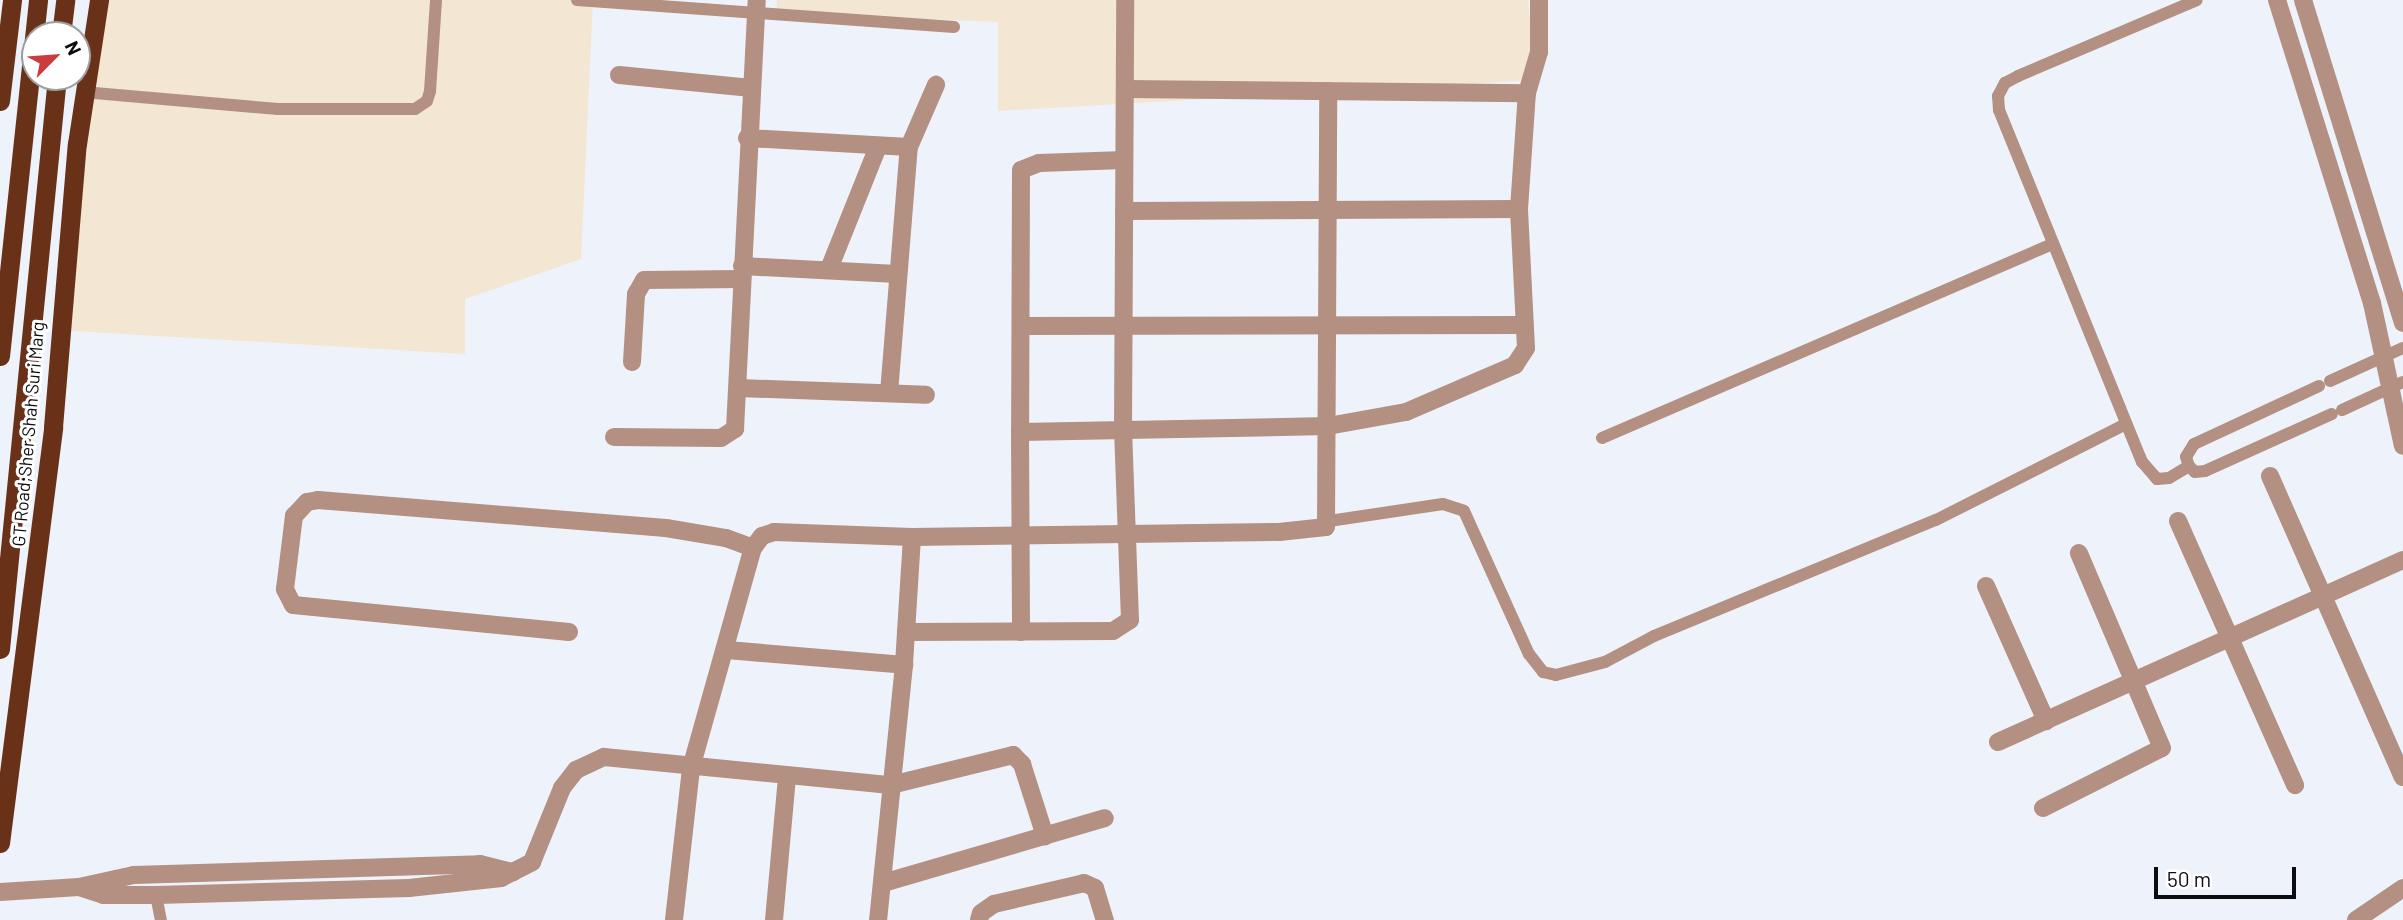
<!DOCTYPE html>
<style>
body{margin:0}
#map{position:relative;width:2403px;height:920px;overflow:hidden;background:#eef2fb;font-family:Barlow,sans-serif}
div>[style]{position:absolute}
.industrial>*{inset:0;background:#f3e6d2}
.service>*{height:12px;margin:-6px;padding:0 6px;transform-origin:6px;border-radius:6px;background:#b39081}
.minor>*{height:18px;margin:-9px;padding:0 9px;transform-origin:9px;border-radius:9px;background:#b39081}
.tertiary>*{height:18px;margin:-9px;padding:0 9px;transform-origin:9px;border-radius:9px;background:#b39081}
.trunk>*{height:19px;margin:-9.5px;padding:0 9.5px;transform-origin:9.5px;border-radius:9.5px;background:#693218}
span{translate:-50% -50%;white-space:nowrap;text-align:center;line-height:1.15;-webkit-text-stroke:6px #fff;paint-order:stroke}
.street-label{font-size:18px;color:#0c0d10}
.north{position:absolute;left:21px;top:21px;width:70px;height:70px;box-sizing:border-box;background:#fff;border:2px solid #9e9e9f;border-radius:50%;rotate:65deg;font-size:19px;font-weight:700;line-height:28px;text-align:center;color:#0c0d10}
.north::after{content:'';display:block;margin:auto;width:24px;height:32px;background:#cb3c3f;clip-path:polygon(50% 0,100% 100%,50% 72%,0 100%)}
.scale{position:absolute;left:2154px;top:867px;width:142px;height:32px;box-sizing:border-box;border:4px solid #0c0d10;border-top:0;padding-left:9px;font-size:21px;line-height:24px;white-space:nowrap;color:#0c0d10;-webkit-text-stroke:5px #fff;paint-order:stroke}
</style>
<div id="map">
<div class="industrial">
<i style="clip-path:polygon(90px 0,593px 0,581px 259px,465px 299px,465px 354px,56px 330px)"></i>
<i style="clip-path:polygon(777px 0,1528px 0,1535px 80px,998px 111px,998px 22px,776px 12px)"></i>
</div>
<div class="service">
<i style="left:577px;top:0;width:378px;rotate:4.1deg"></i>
<i style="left:83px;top:92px;width:196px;rotate:5deg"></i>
<i style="left:278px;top:109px;width:137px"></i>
<i style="left:415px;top:109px;width:14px;rotate:-34deg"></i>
<i style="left:427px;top:101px;width:10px;rotate:-73deg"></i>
<i style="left:430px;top:91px;width:91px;rotate:-86.2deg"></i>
<i style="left:2330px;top:381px;width:80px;rotate:-24.3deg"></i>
<i style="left:2319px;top:386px;width:138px;rotate:155.1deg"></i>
<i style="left:2194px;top:444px;width:15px;rotate:122deg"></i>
<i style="left:2186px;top:457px;width:9px;rotate:72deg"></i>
<i style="left:2189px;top:466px;width:8px;rotate:45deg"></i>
<i style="left:2195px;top:472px;width:10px;rotate:-6deg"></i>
<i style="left:2205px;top:471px;width:139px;rotate:-24.2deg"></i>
<i style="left:2342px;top:410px;width:67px;rotate:-24.7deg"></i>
<i style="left:1602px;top:438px;width:491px;rotate:-23.3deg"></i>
<i style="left:2189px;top:466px;width:23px;rotate:149deg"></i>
<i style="left:2169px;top:478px;width:12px;rotate:175deg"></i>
<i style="left:2157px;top:479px;width:23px;rotate:-131deg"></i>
<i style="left:2142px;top:462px;width:380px;rotate:-112.1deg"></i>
<i style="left:1999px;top:110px;width:14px;rotate:-94deg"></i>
<i style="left:1998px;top:96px;width:15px;rotate:-62deg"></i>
<i style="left:2005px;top:83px;width:15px;rotate:-28deg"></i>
<i style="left:2018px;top:76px;width:194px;rotate:-23deg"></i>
<i style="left:1329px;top:521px;width:115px;rotate:-8.5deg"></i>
<i style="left:1443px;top:504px;width:22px;rotate:18deg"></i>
<i style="left:1464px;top:511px;width:157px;rotate:65.6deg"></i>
<i style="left:1529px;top:654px;width:23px;rotate:52deg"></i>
<i style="left:1543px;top:672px;width:13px;rotate:13deg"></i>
<i style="left:1556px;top:675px;width:51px;rotate:-14.9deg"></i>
<i style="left:1605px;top:662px;width:55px;rotate:-28deg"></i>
<i style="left:1654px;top:636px;width:305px;rotate:-22.4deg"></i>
<i style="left:1936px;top:520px;width:213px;rotate:-26.8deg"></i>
<i style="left:156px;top:895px;width:25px;rotate:79deg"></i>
</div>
<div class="minor">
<i style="left:619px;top:75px;width:133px;rotate:5.6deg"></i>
<i style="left:1126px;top:89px;width:401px;rotate:0.6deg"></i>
<i style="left:747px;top:138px;width:162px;rotate:3.2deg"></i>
<i style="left:1124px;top:160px;width:85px;rotate:178deg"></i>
<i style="left:1039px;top:163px;width:19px;rotate:159deg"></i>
<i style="left:1021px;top:170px;width:262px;rotate:90.2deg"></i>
<i style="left:1020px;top:432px;width:308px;rotate:-1.1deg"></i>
<i style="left:1328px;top:426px;width:79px;rotate:-10.2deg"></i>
<i style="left:1406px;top:412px;width:119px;rotate:-23.3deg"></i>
<i style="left:1515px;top:365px;width:20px;rotate:-57deg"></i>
<i style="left:1526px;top:348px;width:139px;rotate:-92.9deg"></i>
<i style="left:1519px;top:209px;width:116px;rotate:-86.1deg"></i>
<i style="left:1527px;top:93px;width:43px;rotate:-73.7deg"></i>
<i style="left:1539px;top:52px;width:52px;rotate:-90deg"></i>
<i style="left:1124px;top:211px;width:395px;rotate:-0.3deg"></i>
<i style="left:742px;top:266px;width:155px;rotate:3deg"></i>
<i style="left:829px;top:269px;width:129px;rotate:-68.2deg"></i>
<i style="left:1021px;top:326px;width:503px;rotate:-0.11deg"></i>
<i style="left:632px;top:362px;width:68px;rotate:-86.6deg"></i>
<i style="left:636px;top:294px;width:16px;rotate:-60deg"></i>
<i style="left:644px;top:280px;width:97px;rotate:-0.6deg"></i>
<i style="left:739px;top:388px;width:187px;rotate:2.1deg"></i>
<i style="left:889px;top:393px;width:247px;rotate:-85.4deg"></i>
<i style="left:909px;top:147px;width:68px;rotate:-66.5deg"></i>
<i style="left:1020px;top:432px;width:200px;rotate:89.7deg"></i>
<i style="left:614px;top:437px;width:107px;rotate:0.5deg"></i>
<i style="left:721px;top:438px;width:17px;rotate:-33deg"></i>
<i style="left:735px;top:429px;width:430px;rotate:-87.1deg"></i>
<i style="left:2270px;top:476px;width:329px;rotate:66.2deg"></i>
<i style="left:2178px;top:521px;width:289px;rotate:66.1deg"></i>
<i style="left:912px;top:537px;width:367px;rotate:-0.8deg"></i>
<i style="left:1279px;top:532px;width:47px;rotate:-6.1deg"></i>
<i style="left:1326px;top:527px;width:436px;rotate:-89.7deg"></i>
<i style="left:1986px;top:586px;width:148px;rotate:66deg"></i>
<i style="left:569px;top:632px;width:277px;rotate:-174.4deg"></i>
<i style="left:293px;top:605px;width:18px;rotate:-117deg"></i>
<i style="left:285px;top:589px;width:74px;rotate:-83deg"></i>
<i style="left:294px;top:516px;width:19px;rotate:-47deg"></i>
<i style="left:307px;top:502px;width:11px;rotate:-10deg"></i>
<i style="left:318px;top:500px;width:349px;rotate:4.6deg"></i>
<i style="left:666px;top:528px;width:61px;rotate:9.5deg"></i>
<i style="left:726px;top:538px;width:29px;rotate:20deg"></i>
<i style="left:906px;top:632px;width:207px;rotate:-0.3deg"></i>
<i style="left:1113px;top:631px;width:20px;rotate:-33deg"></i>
<i style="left:1130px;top:620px;width:192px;rotate:-92.1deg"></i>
<i style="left:1123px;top:428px;width:428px;rotate:-89.7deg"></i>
<i style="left:727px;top:650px;width:178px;rotate:4.8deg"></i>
<i style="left:1998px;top:742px;width:444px;rotate:-24.2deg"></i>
<i style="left:2043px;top:808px;width:133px;rotate:-26.8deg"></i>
<i style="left:2162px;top:748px;width:212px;rotate:-113.1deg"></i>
<i style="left:883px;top:883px;width:231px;rotate:-16.3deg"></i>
<i style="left:79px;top:887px;width:25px;rotate:18deg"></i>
<i style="left:103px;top:895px;width:53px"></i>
<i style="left:156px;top:895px;width:253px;rotate:-1.6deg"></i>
<i style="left:409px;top:888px;width:93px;rotate:-6.2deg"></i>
<i style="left:501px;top:878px;width:35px;rotate:-27deg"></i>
<i style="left:532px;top:862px;width:80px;rotate:-67.9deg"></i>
<i style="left:562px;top:788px;width:23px;rotate:-52deg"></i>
<i style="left:576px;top:770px;width:31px;rotate:-25deg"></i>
<i style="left:604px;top:757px;width:288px;rotate:5.6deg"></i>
<i style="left:891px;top:785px;width:126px;rotate:-13.8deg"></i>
<i style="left:1013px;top:755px;width:13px;rotate:45deg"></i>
<i style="left:1022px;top:764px;width:76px;rotate:72.3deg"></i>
<i style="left:0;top:892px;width:79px;rotate:-3.6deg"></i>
<i style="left:79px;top:887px;width:56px;rotate:-12.3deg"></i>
<i style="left:134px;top:875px;width:346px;rotate:-1.8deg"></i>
<i style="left:480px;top:864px;width:34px;rotate:14deg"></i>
<i style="left:674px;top:920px;width:153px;rotate:-83.6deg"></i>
<i style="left:691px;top:768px;width:229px;rotate:-74.3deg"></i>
<i style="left:753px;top:548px;width:15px;rotate:-53deg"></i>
<i style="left:762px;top:536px;width:13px;rotate:-18deg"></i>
<i style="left:774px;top:532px;width:138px;rotate:2.1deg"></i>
<i style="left:912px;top:537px;width:128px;rotate:93.6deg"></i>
<i style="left:904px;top:665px;width:256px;rotate:95.8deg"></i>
<i style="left:774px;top:920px;width:143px;rotate:-84.8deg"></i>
<i style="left:979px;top:920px;width:7px;rotate:-74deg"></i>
<i style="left:981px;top:913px;width:16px;rotate:-35deg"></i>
<i style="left:994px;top:904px;width:92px;rotate:-13.1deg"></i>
<i style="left:1084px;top:883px;width:12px;rotate:24deg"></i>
<i style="left:1095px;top:888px;width:34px;rotate:73deg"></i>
<i style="left:2356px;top:920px;width:57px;rotate:-34.2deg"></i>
</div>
<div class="tertiary">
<i style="left:2277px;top:0;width:318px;rotate:72.6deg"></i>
<i style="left:2372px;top:303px;width:146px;rotate:77.8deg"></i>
<i style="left:2303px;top:0;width:338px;rotate:72.8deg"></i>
</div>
<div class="trunk">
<i style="left:61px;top:35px;width:35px;rotate:-83deg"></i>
<i style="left:0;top:101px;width:102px;rotate:-83.2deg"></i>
<i style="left:0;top:356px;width:358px;rotate:-83.9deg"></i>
<i style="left:0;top:649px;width:575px;rotate:-84.31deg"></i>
<i style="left:0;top:843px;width:419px;rotate:-82.7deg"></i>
<i style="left:53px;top:427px;width:284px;rotate:-85.2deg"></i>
<i style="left:77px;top:144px;width:146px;rotate:-81.3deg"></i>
</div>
<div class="street-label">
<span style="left:28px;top:434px;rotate:-85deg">GT Road;Sher Shah Suri Marg</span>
</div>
<div class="north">N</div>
<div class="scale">50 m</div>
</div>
